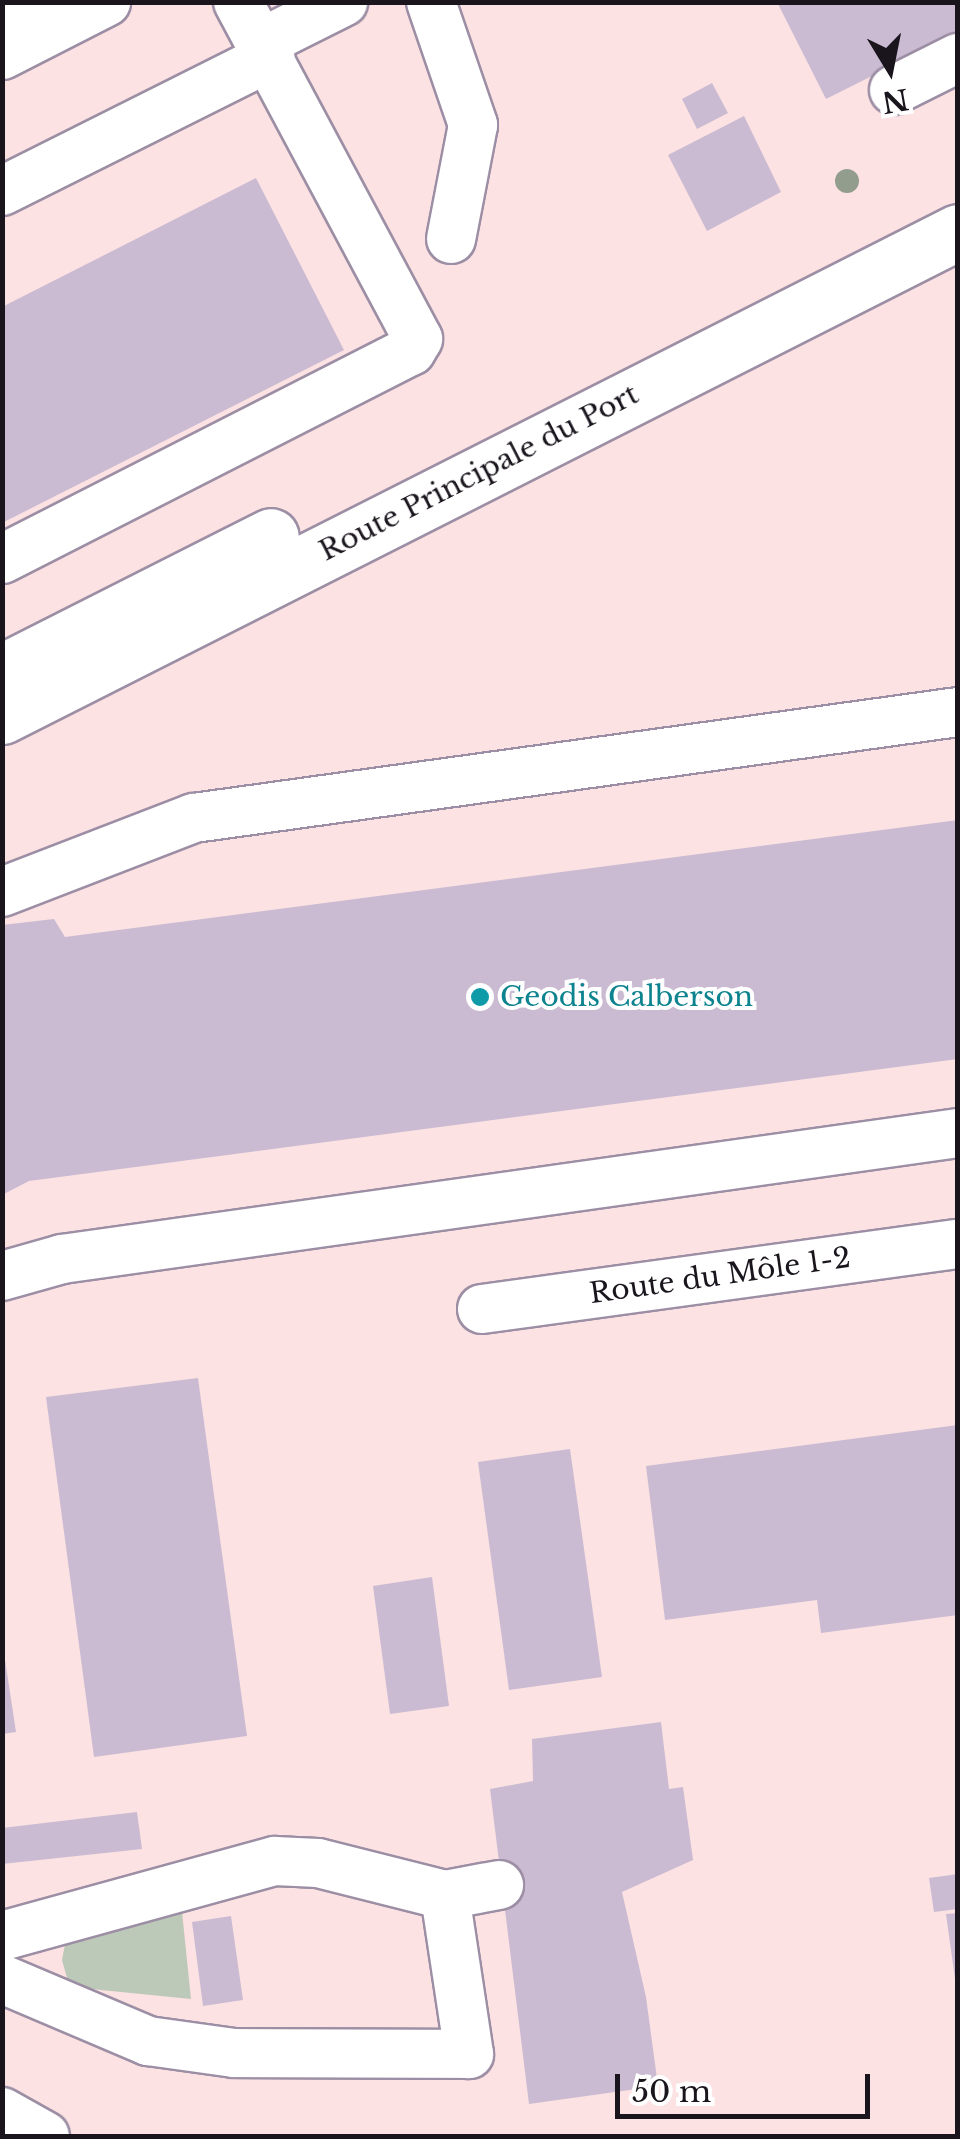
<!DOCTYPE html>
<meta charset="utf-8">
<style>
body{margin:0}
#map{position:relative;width:960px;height:2139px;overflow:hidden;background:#f9effd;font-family:"Libre Baskerville",serif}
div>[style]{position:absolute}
.industrial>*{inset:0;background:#fde2e3}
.green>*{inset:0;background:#bcc8b8}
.building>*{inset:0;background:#cabbd2}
.roads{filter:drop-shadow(2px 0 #9c8ea4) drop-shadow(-2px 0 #9c8ea4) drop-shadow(0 2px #9c8ea4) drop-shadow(0 -2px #9c8ea4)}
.minor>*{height:48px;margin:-24px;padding:0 24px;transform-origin:24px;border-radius:24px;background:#fff}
.major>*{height:55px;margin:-27.5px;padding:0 27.5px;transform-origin:27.5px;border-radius:27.5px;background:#fff}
.trees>*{width:24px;height:24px;margin:-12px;border-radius:50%;background:#929d8e}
.dots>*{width:28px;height:28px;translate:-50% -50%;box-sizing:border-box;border:5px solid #fff;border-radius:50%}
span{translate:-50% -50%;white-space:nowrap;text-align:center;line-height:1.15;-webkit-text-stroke:8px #fff;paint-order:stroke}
.street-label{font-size:28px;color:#1a151d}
.culture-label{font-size:28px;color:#0d838f}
.left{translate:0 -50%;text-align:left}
.frame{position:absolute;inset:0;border:5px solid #1a151d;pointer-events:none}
.north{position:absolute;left:840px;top:20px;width:100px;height:100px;-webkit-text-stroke:8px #fff;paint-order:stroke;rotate:170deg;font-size:28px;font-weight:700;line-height:40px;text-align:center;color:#1a151d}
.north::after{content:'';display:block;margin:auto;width:35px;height:45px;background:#1a151d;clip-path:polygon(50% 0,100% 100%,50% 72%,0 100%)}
.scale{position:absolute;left:615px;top:2074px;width:255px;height:45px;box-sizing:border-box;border:5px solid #1a151d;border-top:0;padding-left:12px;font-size:30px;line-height:35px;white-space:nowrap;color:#1a151d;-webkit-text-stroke:8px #fff;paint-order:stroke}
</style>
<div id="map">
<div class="industrial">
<i style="clip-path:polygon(3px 3px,957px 3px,957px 2136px,3px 2136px)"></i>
</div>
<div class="green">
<i style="clip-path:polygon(181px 1902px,191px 1999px,81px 1988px,67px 1978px,62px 1960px,66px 1939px)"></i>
</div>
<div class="building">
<i style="clip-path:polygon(777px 2px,958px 2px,958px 33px,826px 99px)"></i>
<i style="clip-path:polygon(712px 83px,728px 113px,697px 129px,682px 99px)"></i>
<i style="clip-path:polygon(744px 116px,781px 192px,707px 231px,668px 155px)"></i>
<i style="clip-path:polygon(256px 178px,344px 350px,2px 523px,2px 307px)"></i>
<i style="clip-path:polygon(958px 820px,958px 1059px,29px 1181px,2px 1195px,2px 925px,54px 919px,65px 937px)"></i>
<i style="clip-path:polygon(198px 1378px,247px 1736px,94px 1757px,46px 1397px)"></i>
<i style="clip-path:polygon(958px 1425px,958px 1615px,821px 1633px,817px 1600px,665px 1620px,646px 1466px)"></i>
<i style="clip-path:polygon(570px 1449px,602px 1677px,509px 1690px,478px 1462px)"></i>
<i style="clip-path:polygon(432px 1577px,449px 1706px,390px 1714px,373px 1586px)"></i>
<i style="clip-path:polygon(2px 1640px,16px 1732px,2px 1734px)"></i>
<i style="clip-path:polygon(661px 1722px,669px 1789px,683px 1787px,693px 1860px,622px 1892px,646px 1997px,658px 2086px,529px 2104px,490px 1789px,533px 1781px,532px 1739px)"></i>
<i style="clip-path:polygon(137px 1812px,142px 1849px,2px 1864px,2px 1828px)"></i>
<i style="clip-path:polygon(958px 1874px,958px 1909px,934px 1912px,929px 1878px)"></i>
<i style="clip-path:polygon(958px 1913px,958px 1979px,955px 1979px,946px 1914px)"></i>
<i style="clip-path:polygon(231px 1916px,243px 2000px,203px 2006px,192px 1922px)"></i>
</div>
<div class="roads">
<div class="minor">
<i style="left:431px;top:2px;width:130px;rotate:71.1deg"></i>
<i style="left:473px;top:125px;width:116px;rotate:100.9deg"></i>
<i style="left:2px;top:15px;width:27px;rotate:-28deg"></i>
<i style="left:261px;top:43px;width:92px;rotate:-26.6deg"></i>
<i style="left:2px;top:55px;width:117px;rotate:-27deg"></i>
<i style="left:894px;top:90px;width:72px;rotate:-26.6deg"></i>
<i style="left:2px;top:191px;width:300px;rotate:-26.6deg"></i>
<i style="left:2px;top:559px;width:459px;rotate:-27deg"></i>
<i style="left:411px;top:351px;width:14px;rotate:-60deg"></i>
<i style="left:418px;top:339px;width:382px;rotate:-118.1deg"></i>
<i style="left:2px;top:892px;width:206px;rotate:-21.1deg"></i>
<i style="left:194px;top:818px;width:771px;rotate:-7.9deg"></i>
<i style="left:2px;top:1276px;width:62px;rotate:-15.8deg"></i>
<i style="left:62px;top:1259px;width:905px;rotate:-8deg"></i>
<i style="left:482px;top:1309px;width:480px;rotate:-7.8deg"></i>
<i style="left:2px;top:1936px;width:283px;rotate:-15.4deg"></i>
<i style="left:275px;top:1861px;width:43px;rotate:2.7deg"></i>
<i style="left:318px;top:1863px;width:131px;rotate:14.1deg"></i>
<i style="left:445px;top:1895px;width:55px;rotate:-10.5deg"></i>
<i style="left:2px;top:1979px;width:159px;rotate:23deg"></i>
<i style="left:148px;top:2041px;width:87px;rotate:7.9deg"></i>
<i style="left:234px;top:2053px;width:235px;rotate:0.2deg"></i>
<i style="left:469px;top:2054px;width:161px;rotate:-98.6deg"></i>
<i style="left:2px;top:2112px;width:49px;rotate:29.2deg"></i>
</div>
<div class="major">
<i style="left:2px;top:672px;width:301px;rotate:-26.8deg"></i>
<i style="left:2px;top:716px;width:1072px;rotate:-26.85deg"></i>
</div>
</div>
<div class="trees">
<i style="left:847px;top:181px"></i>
</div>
<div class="dots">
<i style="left:480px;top:997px;background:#0f9aa8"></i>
</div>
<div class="street-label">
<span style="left:479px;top:473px;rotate:-27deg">Route Principale du Port</span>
<span style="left:720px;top:1276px;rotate:-8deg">Route du Môle 1-2</span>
</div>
<div class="culture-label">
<span class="left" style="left:500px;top:997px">Geodis Calberson</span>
</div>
<div class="frame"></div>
<div class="north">N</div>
<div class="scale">50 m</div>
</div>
